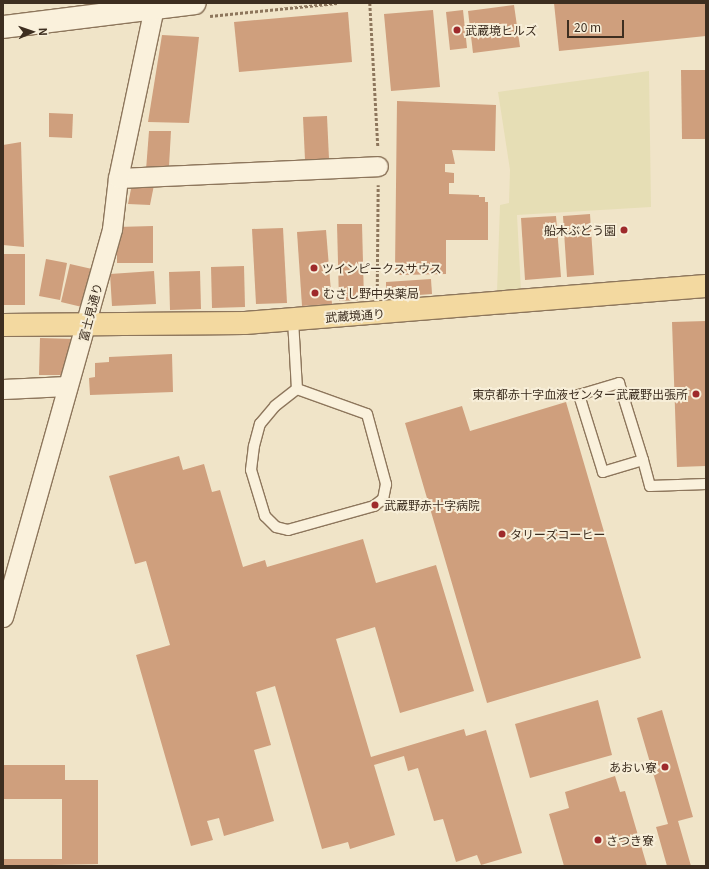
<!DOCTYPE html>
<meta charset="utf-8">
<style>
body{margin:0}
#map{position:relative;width:709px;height:869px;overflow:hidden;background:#f0e4c8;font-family:Georgia,"Noto Sans JP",serif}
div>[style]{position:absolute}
.farmland>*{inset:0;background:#e6deb5}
.building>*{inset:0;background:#cf9f7d}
.path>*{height:2.5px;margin-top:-1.25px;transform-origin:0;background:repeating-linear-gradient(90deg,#8d765c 0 3px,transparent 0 5px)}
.roads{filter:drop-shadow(1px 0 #8d765c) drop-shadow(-1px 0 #8d765c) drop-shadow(0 1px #8d765c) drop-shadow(0 -1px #8d765c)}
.service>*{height:10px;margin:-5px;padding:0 5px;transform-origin:5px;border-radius:5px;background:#faf1dc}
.minor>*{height:19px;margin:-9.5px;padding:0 9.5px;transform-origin:9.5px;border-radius:9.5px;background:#faf1dc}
.tertiary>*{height:22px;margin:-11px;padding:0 11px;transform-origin:11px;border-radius:11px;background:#faf1dc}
.primary>*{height:22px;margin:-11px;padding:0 11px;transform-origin:11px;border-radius:11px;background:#f3d9a0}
.dots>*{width:11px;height:11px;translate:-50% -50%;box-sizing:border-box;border:2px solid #f7eed8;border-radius:50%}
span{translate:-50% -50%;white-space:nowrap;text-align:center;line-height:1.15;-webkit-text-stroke:4px #f7eed8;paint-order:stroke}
.poi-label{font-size:12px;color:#3d2e20}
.left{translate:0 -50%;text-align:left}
.right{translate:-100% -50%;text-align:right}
.street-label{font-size:12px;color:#3d2e20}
.frame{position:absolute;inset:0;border:4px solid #3d2e20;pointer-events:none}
.north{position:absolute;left:12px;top:12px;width:40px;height:40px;-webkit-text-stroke:3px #f7eed8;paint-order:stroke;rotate:88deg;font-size:11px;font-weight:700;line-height:16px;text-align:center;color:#3d2e20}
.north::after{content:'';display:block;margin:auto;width:14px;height:18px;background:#3d2e20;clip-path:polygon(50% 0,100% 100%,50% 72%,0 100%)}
.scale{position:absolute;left:567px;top:20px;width:57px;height:18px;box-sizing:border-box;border:2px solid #3d2e20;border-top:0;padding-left:5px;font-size:12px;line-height:14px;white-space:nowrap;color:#3d2e20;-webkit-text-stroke:3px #f7eed8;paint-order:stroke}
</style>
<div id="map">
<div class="farmland">
<i style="clip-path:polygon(649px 71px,651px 207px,517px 215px,521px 290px,497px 292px,500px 205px,509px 203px,510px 170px,498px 92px)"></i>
</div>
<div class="building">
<i style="clip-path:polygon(554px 3px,706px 3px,706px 36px,559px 51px)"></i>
<i style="clip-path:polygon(514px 5px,520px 47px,473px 53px,468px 11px)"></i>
<i style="clip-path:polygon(433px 10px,440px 87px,391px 91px,384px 14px)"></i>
<i style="clip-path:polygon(463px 10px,467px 48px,450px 50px,446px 12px)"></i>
<i style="clip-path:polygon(348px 12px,352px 62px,239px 72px,234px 22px)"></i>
<i style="clip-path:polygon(162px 35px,199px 37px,189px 123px,148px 122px)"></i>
<i style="clip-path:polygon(681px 70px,706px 70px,706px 139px,682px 139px)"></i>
<i style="clip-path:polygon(397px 101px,496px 105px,495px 151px,452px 150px,455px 164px,445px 164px,445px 172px,454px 173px,454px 183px,449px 183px,449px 194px,479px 195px,479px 197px,485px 197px,485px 202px,488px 202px,488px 240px,446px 240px,446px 274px,400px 275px,395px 270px)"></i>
<i style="clip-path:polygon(49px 113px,73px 114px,72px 138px,49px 137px)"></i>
<i style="clip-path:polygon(327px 116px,329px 159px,305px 160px,303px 117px)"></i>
<i style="clip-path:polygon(149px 131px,171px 131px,169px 166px,146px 170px)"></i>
<i style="clip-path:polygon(21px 142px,24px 247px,3px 245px,3px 145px)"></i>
<i style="clip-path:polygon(132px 184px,154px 185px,150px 205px,128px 204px)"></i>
<i style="clip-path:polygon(590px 214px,594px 275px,567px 277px,563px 216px)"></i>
<i style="clip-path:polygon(556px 216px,561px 277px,525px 280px,521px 218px)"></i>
<i style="clip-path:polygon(337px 224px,362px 224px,364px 300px,339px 301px)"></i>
<i style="clip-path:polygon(153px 226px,153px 263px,117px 263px,117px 227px)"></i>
<i style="clip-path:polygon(283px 228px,287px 303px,256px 304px,252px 229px)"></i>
<i style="clip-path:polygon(326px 230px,332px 304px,302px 306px,297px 232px)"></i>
<i style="clip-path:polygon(3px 254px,25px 254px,25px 305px,3px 305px)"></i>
<i style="clip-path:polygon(46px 259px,67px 263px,60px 300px,39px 296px)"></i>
<i style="clip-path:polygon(70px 264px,92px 269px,82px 307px,61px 302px)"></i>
<i style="clip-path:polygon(244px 266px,245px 307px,212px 308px,211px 267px)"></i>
<i style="clip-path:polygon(154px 271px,156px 304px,112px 306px,110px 274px)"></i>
<i style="clip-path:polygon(200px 271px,201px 309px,170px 310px,169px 272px)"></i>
<i style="clip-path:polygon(431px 279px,432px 294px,392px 297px,386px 292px,386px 282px)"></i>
<i style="clip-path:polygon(706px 321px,706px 466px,677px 467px,672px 322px)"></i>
<i style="clip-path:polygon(40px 338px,75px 339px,63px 375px,39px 375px)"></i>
<i style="clip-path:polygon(172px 354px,173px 392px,90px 395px,89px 378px,95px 377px,95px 363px,109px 362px,109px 357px)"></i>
<i style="clip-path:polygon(566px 402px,641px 658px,487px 703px,405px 423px,462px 406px,470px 431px)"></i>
<i style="clip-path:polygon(179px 456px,183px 470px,204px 464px,212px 492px,220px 490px,243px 567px,265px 560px,267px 567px,363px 539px,376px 583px,436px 565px,474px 691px,400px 713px,375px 627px,336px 639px,371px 757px,464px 729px,466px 736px,486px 730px,522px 853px,481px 865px,477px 855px,456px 862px,443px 819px,434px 821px,418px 768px,408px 771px,404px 756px,374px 765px,395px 835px,350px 849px,348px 842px,322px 849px,275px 686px,256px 692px,271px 745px,254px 750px,274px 821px,224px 836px,219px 818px,207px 821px,213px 840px,191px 846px,136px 655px,170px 645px,146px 561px,135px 564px,109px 476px)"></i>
<i style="clip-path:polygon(598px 700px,612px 755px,530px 778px,515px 724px)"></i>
<i style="clip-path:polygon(662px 710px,693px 817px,678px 821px,691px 866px,667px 866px,656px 827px,668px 824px,637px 718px)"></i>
<i style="clip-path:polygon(3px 765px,65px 765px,65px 780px,98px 780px,98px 864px,3px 866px,3px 859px,62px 859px,62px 799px,3px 799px)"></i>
<i style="clip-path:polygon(615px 776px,620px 792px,625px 791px,647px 866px,564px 866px,549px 814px,569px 808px,565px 792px)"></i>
</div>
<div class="path">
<i style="left:370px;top:3px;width:145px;rotate:86.8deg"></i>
<i style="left:210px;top:16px;width:128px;rotate:-5.8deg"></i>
<i style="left:377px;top:292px;width:107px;rotate:-89.5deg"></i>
</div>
<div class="roads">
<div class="service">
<i style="left:293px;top:320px;width:69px;rotate:86.7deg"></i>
<i style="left:297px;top:389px;width:74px;rotate:19.7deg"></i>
<i style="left:367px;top:414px;width:73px;rotate:74.8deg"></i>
<i style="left:386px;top:484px;width:15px;rotate:101deg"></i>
<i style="left:383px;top:499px;width:11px;rotate:142deg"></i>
<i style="left:374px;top:506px;width:89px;rotate:164.4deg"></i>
<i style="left:288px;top:530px;width:12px;rotate:-166deg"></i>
<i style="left:276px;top:527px;width:16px;rotate:-135deg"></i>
<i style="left:265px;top:516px;width:48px;rotate:-106.9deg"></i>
<i style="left:251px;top:470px;width:24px;rotate:-83deg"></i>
<i style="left:254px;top:446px;width:23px;rotate:-75deg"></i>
<i style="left:260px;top:424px;width:23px;rotate:-50deg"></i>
<i style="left:275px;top:406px;width:28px;rotate:-38deg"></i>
<i style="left:643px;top:460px;width:42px;rotate:163.3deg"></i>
<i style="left:603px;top:472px;width:81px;rotate:-107.3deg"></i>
<i style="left:579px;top:395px;width:42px;rotate:-16.7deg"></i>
<i style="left:619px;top:383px;width:81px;rotate:72.7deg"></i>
<i style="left:643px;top:460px;width:27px;rotate:75deg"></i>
<i style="left:650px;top:486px;width:56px;rotate:-2deg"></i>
</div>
<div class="minor">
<i style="left:118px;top:178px;width:260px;rotate:-2.6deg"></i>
<i style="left:3px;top:389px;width:64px;rotate:-2.7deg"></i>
<i style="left:3px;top:617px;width:403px;rotate:-74.3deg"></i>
<i style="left:112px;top:229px;width:51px;rotate:-83.3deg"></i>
<i style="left:118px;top:178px;width:179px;rotate:-78.1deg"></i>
</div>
<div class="tertiary">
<i style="left:3px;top:27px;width:193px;rotate:-7.1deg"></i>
</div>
<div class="primary">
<i style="left:3px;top:325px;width:242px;rotate:-0.5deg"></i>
<i style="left:245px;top:323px;width:462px;rotate:-4.6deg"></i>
</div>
</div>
<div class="dots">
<i style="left:457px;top:30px;background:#9e2a2b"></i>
<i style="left:624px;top:230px;background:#9e2a2b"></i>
<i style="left:314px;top:268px;background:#9e2a2b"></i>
<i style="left:315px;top:293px;background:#9e2a2b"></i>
<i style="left:696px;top:394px;background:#9e2a2b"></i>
<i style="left:375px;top:505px;background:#9e2a2b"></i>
<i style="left:502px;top:534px;background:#9e2a2b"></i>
<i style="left:665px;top:767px;background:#9e2a2b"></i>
<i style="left:598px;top:840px;background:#9e2a2b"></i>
</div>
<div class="poi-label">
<span class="left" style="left:465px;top:30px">武蔵境ヒルズ</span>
<span class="right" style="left:616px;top:230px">船木ぶどう園</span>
<span class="left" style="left:322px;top:268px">ツインピークスサウス</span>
<span class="left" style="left:323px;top:293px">むさし野中央薬局</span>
<span class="right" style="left:688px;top:394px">東京都赤十字血液センター武蔵野出張所</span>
<span class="left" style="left:384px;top:505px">武蔵野赤十字病院</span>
<span class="left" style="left:510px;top:534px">タリーズコーヒー</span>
<span class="right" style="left:657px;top:767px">あおい寮</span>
<span class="left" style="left:606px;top:840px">さつき寮</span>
</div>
<div class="street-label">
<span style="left:90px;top:312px;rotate:-75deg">富士見通り</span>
<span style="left:355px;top:315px;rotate:-4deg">武蔵境通り</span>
</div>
<div class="frame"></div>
<div class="north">N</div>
<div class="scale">20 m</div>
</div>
